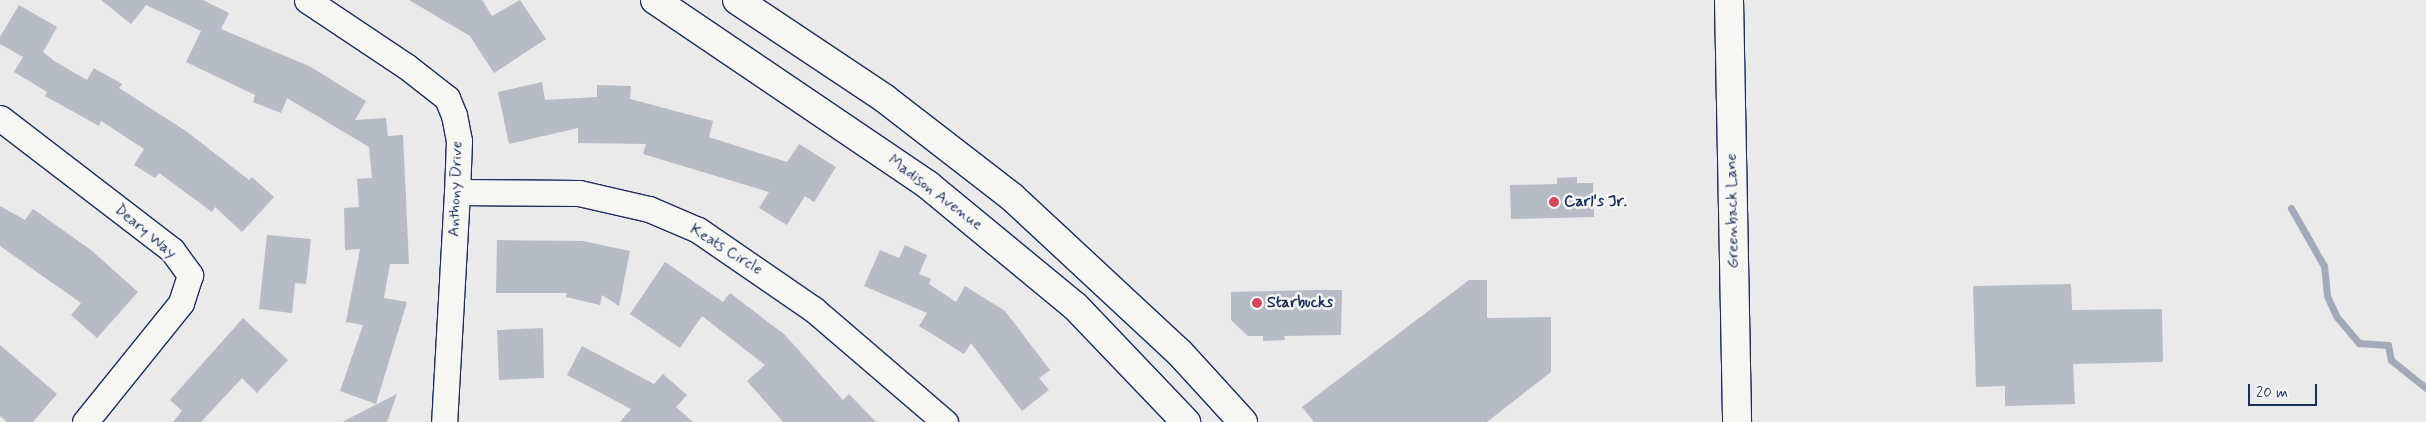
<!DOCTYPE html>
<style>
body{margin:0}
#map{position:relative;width:2426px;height:422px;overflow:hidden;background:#e9eae9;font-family:Mynerve,sans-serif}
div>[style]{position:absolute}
.stream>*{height:7px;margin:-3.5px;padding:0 3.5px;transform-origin:3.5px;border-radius:3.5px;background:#a2aaba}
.building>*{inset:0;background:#b6bbc6}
.roads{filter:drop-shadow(1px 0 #1b2f5e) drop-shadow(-1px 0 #1b2f5e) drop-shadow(0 1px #1b2f5e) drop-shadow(0 -1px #1b2f5e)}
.street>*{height:25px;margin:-12.5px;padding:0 12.5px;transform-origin:12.5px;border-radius:12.5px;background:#f6f6f2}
.primary>*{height:28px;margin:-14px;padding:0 14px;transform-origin:14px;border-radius:14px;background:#f6f6f2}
.dots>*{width:14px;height:14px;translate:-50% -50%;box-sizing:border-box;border:2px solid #f6f6f2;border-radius:50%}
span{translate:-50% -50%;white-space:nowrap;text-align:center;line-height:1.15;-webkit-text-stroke:5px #f6f6f2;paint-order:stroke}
.street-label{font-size:16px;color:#1b2f5e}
.poi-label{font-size:16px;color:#1b2f5e;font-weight:700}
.left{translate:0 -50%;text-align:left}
.scale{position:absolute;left:2248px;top:384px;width:69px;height:22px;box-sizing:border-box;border:2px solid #1b2f5e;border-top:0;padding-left:6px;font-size:15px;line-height:18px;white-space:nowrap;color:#1b2f5e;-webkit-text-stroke:4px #f6f6f2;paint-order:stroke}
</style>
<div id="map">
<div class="stream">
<i style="left:2291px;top:208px;width:67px;rotate:60.4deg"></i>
<i style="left:2324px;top:266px;width:30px;rotate:84deg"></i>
<i style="left:2327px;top:296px;width:23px;rotate:65deg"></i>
<i style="left:2337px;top:317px;width:34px;rotate:50deg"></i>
<i style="left:2359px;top:343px;width:29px;rotate:4deg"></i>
<i style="left:2388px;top:345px;width:15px;rotate:79deg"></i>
<i style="left:2391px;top:360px;width:45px;rotate:38.7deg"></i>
</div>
<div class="building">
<i style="clip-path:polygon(101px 0,203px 0,229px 13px,221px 29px,309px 66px,366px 101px,355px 120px,386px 118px,388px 136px,403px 135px,409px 264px,390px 264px,384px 298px,407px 302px,376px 404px,340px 391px,363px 325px,346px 322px,360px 249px,345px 250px,344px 208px,359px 207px,357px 179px,372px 178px,369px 147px,287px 98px,281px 113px,253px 102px,255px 95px,186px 62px,201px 31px,146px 5px,131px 24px)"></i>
<i style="clip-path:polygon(409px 0,482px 0,492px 16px,520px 0,546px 39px,494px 73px,470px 36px)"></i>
<i style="clip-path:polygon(19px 5px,57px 27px,43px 52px,54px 61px,87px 80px,94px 68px,122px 84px,119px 88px,186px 131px,249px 180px,252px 177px,274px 197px,242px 232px,215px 207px,212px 212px,159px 173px,155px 178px,134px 165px,144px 149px,101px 121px,99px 126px,45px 96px,47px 92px,14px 72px,23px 57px,0 44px,0 37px)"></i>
<i style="clip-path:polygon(542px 82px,545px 100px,597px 97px,597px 85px,631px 86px,630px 99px,713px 121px,709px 137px,787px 162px,799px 144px,836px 167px,814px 202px,805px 196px,787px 225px,759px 208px,769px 192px,643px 154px,646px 144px,578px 143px,578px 128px,509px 144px,498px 92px)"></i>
<i style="clip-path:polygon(1577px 177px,1577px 183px,1593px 183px,1594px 217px,1511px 219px,1510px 185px,1557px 184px,1557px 178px)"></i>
<i style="clip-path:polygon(0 206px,25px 220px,33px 209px,91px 250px,138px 292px,97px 338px,71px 315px,81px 303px,0 246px)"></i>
<i style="clip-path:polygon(267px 235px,311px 239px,306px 284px,295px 283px,292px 313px,259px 309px)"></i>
<i style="clip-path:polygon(497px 240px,583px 241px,630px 251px,619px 306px,602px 295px,600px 305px,566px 297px,567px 293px,496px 293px)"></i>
<i style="clip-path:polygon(905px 245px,927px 255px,919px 274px,931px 279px,929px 284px,956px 302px,965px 286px,1005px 311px,1050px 370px,1039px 378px,1049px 390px,1022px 411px,971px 343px,964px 354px,919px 326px,927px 313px,864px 286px,880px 250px,899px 258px)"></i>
<i style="clip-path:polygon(665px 262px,723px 302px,730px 293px,785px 335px,843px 400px,849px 394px,876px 422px,783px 422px,747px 381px,765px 365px,702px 316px,680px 348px,630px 314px)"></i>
<i style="clip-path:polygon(1469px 280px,1487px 280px,1487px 318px,1551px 317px,1551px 372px,1487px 422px,1314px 422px,1302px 407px)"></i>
<i style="clip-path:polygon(2071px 284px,2072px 310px,2162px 309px,2163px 362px,2073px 364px,2075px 404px,2005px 406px,2005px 386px,1976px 387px,1973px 286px)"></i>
<i style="clip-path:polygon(1317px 290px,1342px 290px,1341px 335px,1284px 336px,1285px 340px,1263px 341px,1263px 336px,1248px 336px,1231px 320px,1231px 292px)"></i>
<i style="clip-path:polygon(243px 318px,288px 360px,257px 393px,242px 378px,201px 422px,173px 422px,182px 411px,170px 400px)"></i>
<i style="clip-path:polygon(543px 328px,544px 378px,499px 380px,497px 330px)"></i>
<i style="clip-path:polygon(0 345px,57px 394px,33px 422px,7px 422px,0 416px)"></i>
<i style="clip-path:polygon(582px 346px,654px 384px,663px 374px,687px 395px,676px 407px,693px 422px,620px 422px,631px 409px,567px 375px)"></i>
<i style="clip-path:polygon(397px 394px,387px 422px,342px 422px)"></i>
</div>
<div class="roads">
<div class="street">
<i style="left:307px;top:0;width:119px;rotate:33.7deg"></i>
<i style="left:406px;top:66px;width:52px;rotate:38deg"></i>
<i style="left:447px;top:98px;width:18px;rotate:68deg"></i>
<i style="left:454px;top:115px;width:26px;rotate:79deg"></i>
<i style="left:459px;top:141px;width:51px;rotate:92.2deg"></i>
<i style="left:457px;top:192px;width:230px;rotate:93.2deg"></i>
<i style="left:0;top:118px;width:217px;rotate:37.5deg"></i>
<i style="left:172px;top:250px;width:31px;rotate:54deg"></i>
<i style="left:190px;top:275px;width:29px;rotate:108deg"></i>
<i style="left:181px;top:303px;width:153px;rotate:128.9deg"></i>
<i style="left:457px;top:192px;width:122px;rotate:0.5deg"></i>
<i style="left:579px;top:193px;width:72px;rotate:12.9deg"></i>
<i style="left:649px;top:209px;width:53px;rotate:23.2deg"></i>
<i style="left:698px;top:230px;width:140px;rotate:34.5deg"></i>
<i style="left:813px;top:309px;width:174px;rotate:40.6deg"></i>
</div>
<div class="primary">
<i style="left:655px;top:0;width:330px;rotate:34.1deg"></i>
<i style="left:928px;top:185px;width:190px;rotate:39.5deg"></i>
<i style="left:1075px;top:306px;width:161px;rotate:46.3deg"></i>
<i style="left:737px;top:0;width:177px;rotate:33.7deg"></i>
<i style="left:884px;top:98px;width:162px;rotate:37.7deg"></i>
<i style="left:1012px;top:197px;width:228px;rotate:42.9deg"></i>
<i style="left:1179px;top:352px;width:95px;rotate:47.6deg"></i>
<i style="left:1729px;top:0;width:422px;rotate:88.9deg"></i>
</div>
</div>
<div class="dots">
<i style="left:1554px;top:202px;background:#d1495b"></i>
<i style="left:1257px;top:303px;background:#d1495b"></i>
</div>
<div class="street-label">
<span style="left:456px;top:189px;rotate:-88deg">Anthony Drive</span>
<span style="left:935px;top:193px;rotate:37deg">Madison Avenue</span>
<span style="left:1733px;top:211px;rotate:-91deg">Greenback Lane</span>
<span style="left:145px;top:232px;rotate:40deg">Deary Way</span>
<span style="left:726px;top:250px;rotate:32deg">Keats Circle</span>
</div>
<div class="poi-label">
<span class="left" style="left:1564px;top:202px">Carl's Jr.</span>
<span class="left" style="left:1267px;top:303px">Starbucks</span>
</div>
<div class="scale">20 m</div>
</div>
